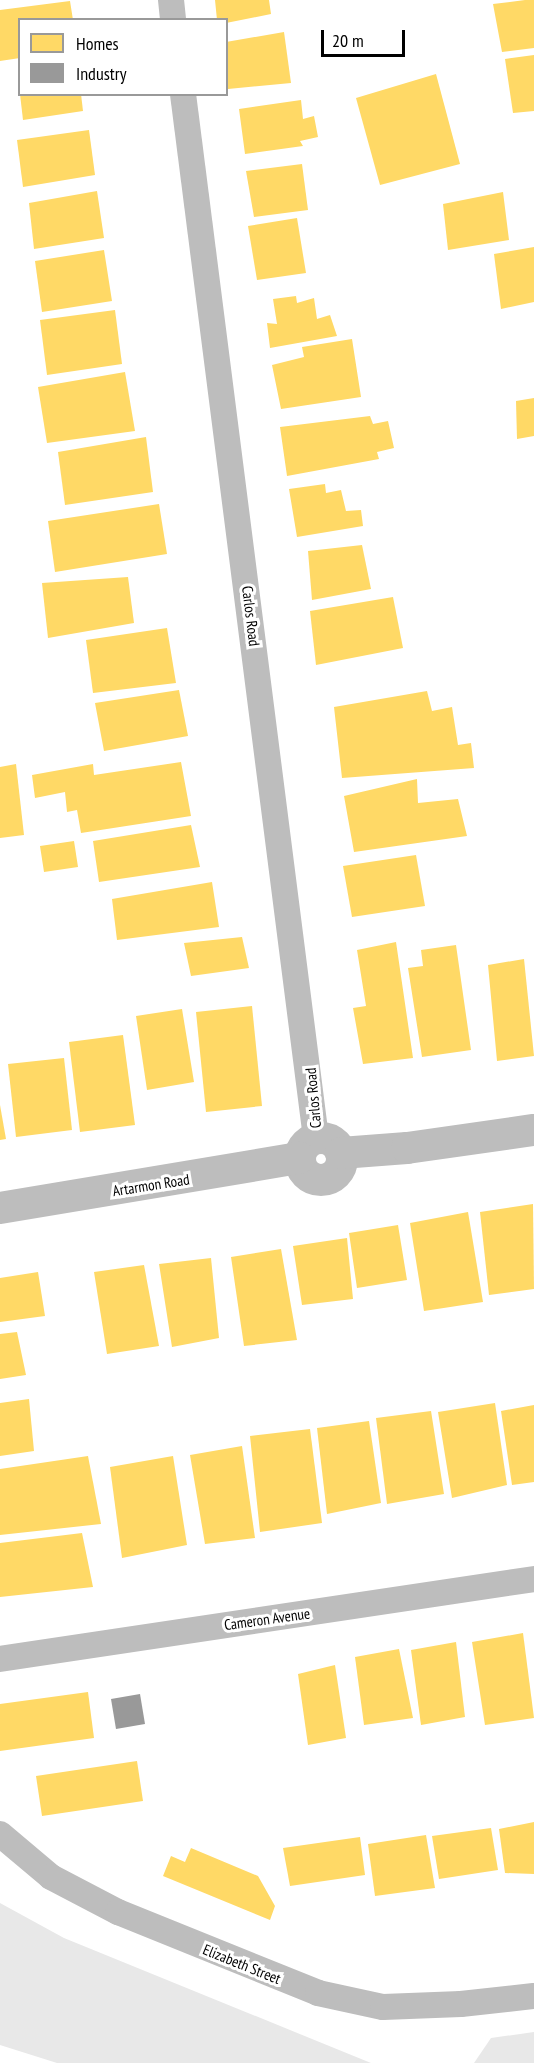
<!DOCTYPE html>
<style>
body{margin:0}
#map{position:relative;width:534px;height:2063px;overflow:hidden;background:#fff;font-family:"PT Sans Narrow",sans-serif}
div>[style]{position:absolute}
.green>*{inset:0;background:#e8e8e8}
.homes>*{inset:0;background:#ffd966}
.industry>*{inset:0;background:#999}
.minor>*{height:26px;margin:-13px;padding:0 13px;transform-origin:13px;border-radius:13px;background:#bdbdbd}
.tertiary>*{height:32px;margin:-16px;padding:0 16px;transform-origin:16px;border-radius:16px;background:#bdbdbd}
.tertiary>.ring{margin:-16px;padding:0;box-sizing:content-box;background:none;border:32px solid #bdbdbd;border-radius:50%}
span{translate:-50% -50%;white-space:nowrap;text-align:center;line-height:1.15;-webkit-text-stroke:6px #fff;paint-order:stroke}
.street-label{font-size:15px;color:#000}
.legend{position:absolute;left:18px;top:18px;width:210px;height:78px;box-sizing:border-box;background:#fff;border:2px solid #999;margin:0;padding:8px 10px;list-style:none;font-size:18px;color:#000}
.legend li{display:flex;align-items:center;gap:12px;height:30px}
.legend b{width:30px;border:2px solid #999}
.scale{position:absolute;left:321px;top:30px;width:84px;height:27px;box-sizing:border-box;border:3px solid #000;border-top:0;padding-left:8px;font-size:18px;line-height:21px;white-space:nowrap;color:#000;-webkit-text-stroke:4px #fff;paint-order:stroke}
</style>
<div id="map">
<div class="green">
<i style="clip-path:polygon(0 1903px,64px 1938px,371px 2063px,57px 2063px,0 2045px)"></i>
<i style="clip-path:polygon(534px 2032px,534px 2063px,474px 2063px,491px 2038px)"></i>
</div>
<div class="homes">
<i style="clip-path:polygon(215px 0,269px 0,271px 14px,226px 23px,226px 20px,217px 20px)"></i>
<i style="clip-path:polygon(525px 0,534px 0,534px 48px,502px 52px,493px 4px)"></i>
<i style="clip-path:polygon(70px 1px,73px 20px,20px 20px,20px 58px,0 61px,0 10px)"></i>
<i style="clip-path:polygon(284px 32px,291px 83px,228px 89px,226px 42px)"></i>
<i style="clip-path:polygon(534px 55px,534px 111px,513px 113px,505px 59px)"></i>
<i style="clip-path:polygon(436px 74px,460px 164px,380px 185px,356px 98px)"></i>
<i style="clip-path:polygon(20px 94px,81px 94px,83px 111px,23px 120px)"></i>
<i style="clip-path:polygon(301px 100px,303px 119px,314px 116px,318px 137px,300px 141px,303px 146px,245px 154px,239px 109px)"></i>
<i style="clip-path:polygon(89px 130px,95px 175px,23px 187px,17px 140px)"></i>
<i style="clip-path:polygon(302px 164px,308px 210px,254px 217px,246px 171px)"></i>
<i style="clip-path:polygon(97px 191px,104px 238px,34px 249px,29px 203px)"></i>
<i style="clip-path:polygon(503px 192px,509px 240px,448px 250px,443px 204px)"></i>
<i style="clip-path:polygon(297px 218px,306px 273px,257px 280px,248px 226px)"></i>
<i style="clip-path:polygon(534px 247px,534px 302px,501px 309px,494px 254px)"></i>
<i style="clip-path:polygon(104px 250px,112px 301px,42px 312px,35px 261px)"></i>
<i style="clip-path:polygon(296px 296px,297px 303px,314px 298px,317px 319px,330px 315px,337px 336px,270px 348px,267px 323px,277px 324px,273px 299px)"></i>
<i style="clip-path:polygon(115px 310px,122px 364px,47px 375px,40px 320px)"></i>
<i style="clip-path:polygon(352px 339px,361px 397px,281px 409px,272px 365px,304px 357px,302px 347px)"></i>
<i style="clip-path:polygon(125px 372px,135px 431px,47px 443px,38px 387px)"></i>
<i style="clip-path:polygon(534px 398px,534px 436px,517px 439px,516px 401px)"></i>
<i style="clip-path:polygon(370px 416px,373px 424px,388px 421px,394px 448px,377px 452px,379px 459px,287px 476px,280px 427px)"></i>
<i style="clip-path:polygon(146px 437px,153px 492px,65px 505px,58px 452px)"></i>
<i style="clip-path:polygon(325px 484px,326px 493px,341px 490px,346px 511px,361px 510px,363px 526px,297px 537px,289px 489px)"></i>
<i style="clip-path:polygon(159px 504px,167px 554px,55px 572px,48px 521px)"></i>
<i style="clip-path:polygon(362px 545px,371px 589px,312px 600px,308px 551px)"></i>
<i style="clip-path:polygon(128px 577px,134px 623px,48px 638px,42px 583px)"></i>
<i style="clip-path:polygon(393px 597px,403px 648px,316px 665px,310px 611px)"></i>
<i style="clip-path:polygon(167px 628px,176px 683px,93px 693px,86px 640px)"></i>
<i style="clip-path:polygon(179px 690px,188px 736px,104px 751px,95px 703px)"></i>
<i style="clip-path:polygon(427px 691px,432px 711px,452px 707px,458px 745px,471px 743px,474px 768px,342px 778px,334px 707px)"></i>
<i style="clip-path:polygon(181px 762px,191px 816px,81px 833px,77px 810px,67px 812px,65px 792px,35px 798px,32px 775px,93px 764px,94px 775px)"></i>
<i style="clip-path:polygon(16px 764px,24px 835px,0 838px,0 767px)"></i>
<i style="clip-path:polygon(417px 779px,418px 803px,458px 799px,467px 836px,354px 852px,344px 796px)"></i>
<i style="clip-path:polygon(191px 825px,200px 867px,99px 882px,93px 841px)"></i>
<i style="clip-path:polygon(74px 841px,78px 867px,44px 872px,40px 846px)"></i>
<i style="clip-path:polygon(416px 855px,425px 906px,352px 917px,343px 866px)"></i>
<i style="clip-path:polygon(212px 882px,219px 927px,117px 940px,112px 899px)"></i>
<i style="clip-path:polygon(242px 937px,249px 968px,191px 976px,184px 943px)"></i>
<i style="clip-path:polygon(396px 942px,413px 1058px,363px 1064px,353px 1008px,366px 1006px,357px 950px)"></i>
<i style="clip-path:polygon(456px 945px,471px 1050px,422px 1057px,408px 968px,423px 966px,421px 950px)"></i>
<i style="clip-path:polygon(524px 959px,534px 1056px,497px 1061px,488px 965px)"></i>
<i style="clip-path:polygon(252px 1006px,262px 1106px,206px 1112px,196px 1012px)"></i>
<i style="clip-path:polygon(182px 1009px,194px 1082px,147px 1090px,136px 1016px)"></i>
<i style="clip-path:polygon(123px 1035px,135px 1125px,80px 1132px,69px 1042px)"></i>
<i style="clip-path:polygon(64px 1058px,72px 1130px,16px 1137px,8px 1064px)"></i>
<i style="clip-path:polygon(0 1105px,6px 1139px,0 1140px)"></i>
<i style="clip-path:polygon(533px 1204px,534px 1289px,489px 1295px,480px 1212px)"></i>
<i style="clip-path:polygon(468px 1212px,483px 1302px,424px 1311px,410px 1223px)"></i>
<i style="clip-path:polygon(398px 1225px,407px 1280px,357px 1288px,349px 1233px)"></i>
<i style="clip-path:polygon(347px 1238px,353px 1299px,302px 1305px,293px 1246px)"></i>
<i style="clip-path:polygon(281px 1249px,297px 1340px,244px 1346px,231px 1257px)"></i>
<i style="clip-path:polygon(211px 1258px,219px 1338px,172px 1347px,159px 1264px)"></i>
<i style="clip-path:polygon(144px 1265px,159px 1346px,107px 1354px,94px 1272px)"></i>
<i style="clip-path:polygon(38px 1272px,45px 1316px,0 1322px,0 1278px)"></i>
<i style="clip-path:polygon(17px 1332px,26px 1375px,0 1379px,0 1334px)"></i>
<i style="clip-path:polygon(29px 1399px,34px 1451px,0 1456px,0 1403px)"></i>
<i style="clip-path:polygon(495px 1403px,507px 1485px,452px 1498px,438px 1412px)"></i>
<i style="clip-path:polygon(534px 1405px,534px 1482px,512px 1485px,501px 1411px)"></i>
<i style="clip-path:polygon(431px 1411px,444px 1494px,387px 1504px,376px 1418px)"></i>
<i style="clip-path:polygon(369px 1421px,381px 1503px,327px 1514px,317px 1428px)"></i>
<i style="clip-path:polygon(310px 1429px,322px 1523px,260px 1532px,250px 1436px)"></i>
<i style="clip-path:polygon(242px 1446px,255px 1538px,205px 1544px,190px 1455px)"></i>
<i style="clip-path:polygon(88px 1456px,101px 1524px,0 1535px,0 1469px)"></i>
<i style="clip-path:polygon(173px 1456px,187px 1545px,122px 1558px,110px 1467px)"></i>
<i style="clip-path:polygon(82px 1533px,93px 1587px,0 1597px,0 1543px)"></i>
<i style="clip-path:polygon(523px 1633px,534px 1718px,485px 1725px,472px 1642px)"></i>
<i style="clip-path:polygon(456px 1642px,465px 1717px,421px 1725px,411px 1650px)"></i>
<i style="clip-path:polygon(399px 1649px,413px 1718px,364px 1725px,355px 1657px)"></i>
<i style="clip-path:polygon(335px 1665px,346px 1738px,308px 1745px,298px 1674px)"></i>
<i style="clip-path:polygon(88px 1692px,94px 1738px,0 1751px,0 1704px)"></i>
<i style="clip-path:polygon(137px 1761px,143px 1801px,42px 1816px,36px 1776px)"></i>
<i style="clip-path:polygon(534px 1822px,534px 1874px,505px 1873px,499px 1829px)"></i>
<i style="clip-path:polygon(491px 1828px,498px 1870px,439px 1879px,432px 1836px)"></i>
<i style="clip-path:polygon(426px 1835px,435px 1888px,375px 1896px,368px 1844px)"></i>
<i style="clip-path:polygon(360px 1837px,365px 1875px,290px 1886px,283px 1848px)"></i>
<i style="clip-path:polygon(191px 1848px,258px 1876px,275px 1906px,270px 1920px,163px 1876px,171px 1856px,185px 1862px)"></i>
</div>
<div class="industry">
<i style="clip-path:polygon(140px 1694px,145px 1724px,116px 1729px,111px 1699px)"></i>
</div>
<div class="minor">
<i style="left:171px;top:0;width:20px;rotate:84deg"></i>
<i style="left:183px;top:94px;width:1052px;rotate:82.74deg"></i>
<i style="left:0;top:1659px;width:540px;rotate:-8.52deg"></i>
<i style="left:0;top:1834px;width:67px;rotate:40.1deg"></i>
<i style="left:51px;top:1877px;width:76px;rotate:27.6deg"></i>
<i style="left:118px;top:1912px;width:216px;rotate:22deg"></i>
<i style="left:318px;top:1993px;width:66px;rotate:12.2deg"></i>
<i style="left:383px;top:2007px;width:78px;rotate:-2.2deg"></i>
<i style="left:461px;top:2004px;width:73px;rotate:-6.3deg"></i>
</div>
<div class="tertiary">
<i class="ring" style="left:300px;top:1138px;width:10px;height:10px"></i>
<i style="left:341px;top:1153px;width:66px;rotate:-4.3deg"></i>
<i style="left:407px;top:1148px;width:128px;rotate:-8.1deg"></i>
<i style="left:0;top:1208px;width:304px;rotate:-9.5deg"></i>
</div>
<div class="street-label">
<span style="left:251px;top:616px;rotate:83deg">Carlos Road</span>
<span style="left:313px;top:1098px;rotate:-95deg">Carlos Road</span>
<span style="left:151px;top:1185px;rotate:-9deg">Artarmon Road</span>
<span style="left:267px;top:1619px;rotate:-8deg">Cameron Avenue</span>
<span style="left:242px;top:1964px;rotate:22deg">Elizabeth Street</span>
</div>
<ul class="legend">
<li><b style="height:16px;background:#ffd966"></b>Homes</li>
<li><b style="height:16px;background:#999"></b>Industry</li>
</ul>
<div class="scale">20 m</div>
</div>
